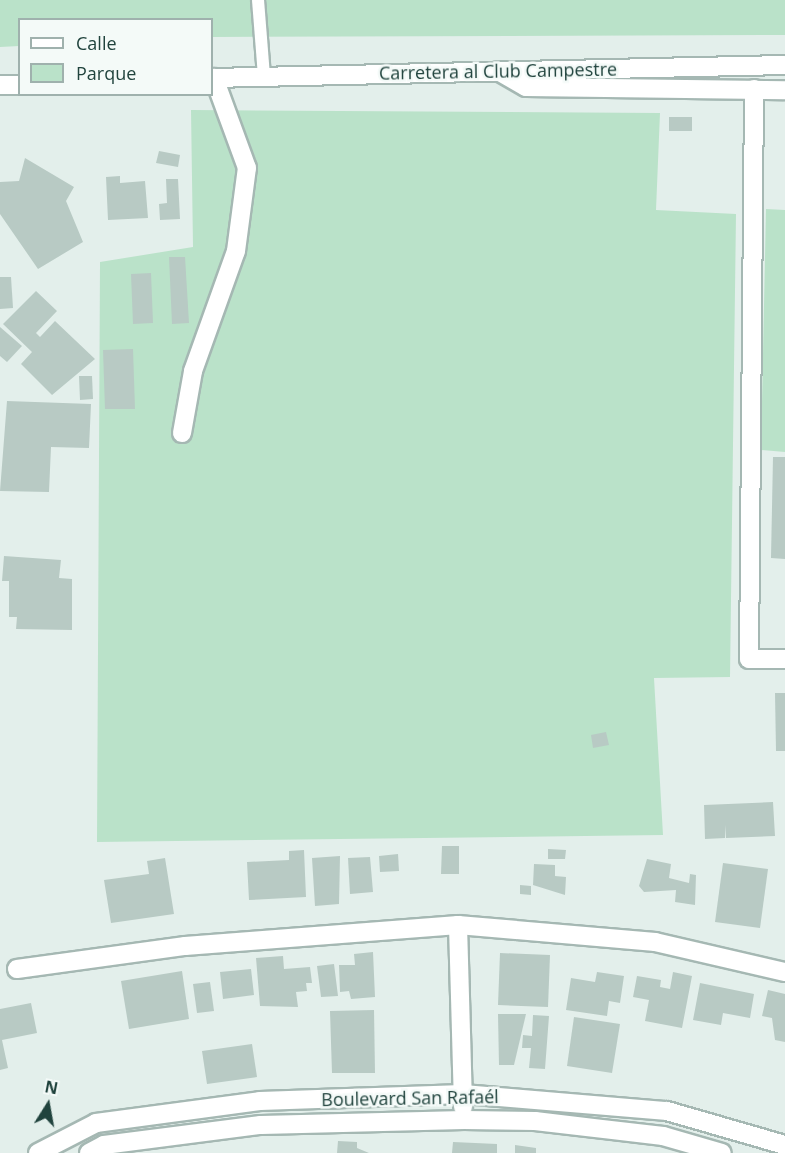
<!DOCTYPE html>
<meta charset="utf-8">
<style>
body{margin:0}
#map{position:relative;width:785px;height:1153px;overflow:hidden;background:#e3efeb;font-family:"Open Sans",sans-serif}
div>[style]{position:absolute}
.green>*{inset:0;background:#bae2c9}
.building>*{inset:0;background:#b8cac4}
.roads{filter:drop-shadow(2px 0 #a5b8b3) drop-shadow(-2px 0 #a5b8b3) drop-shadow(0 2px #a5b8b3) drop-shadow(0 -2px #a5b8b3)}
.service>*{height:12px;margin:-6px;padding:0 6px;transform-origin:6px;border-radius:6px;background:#fff}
.minor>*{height:18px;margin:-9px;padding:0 9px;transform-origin:9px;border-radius:9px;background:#fff}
.tertiary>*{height:18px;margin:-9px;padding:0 9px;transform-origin:9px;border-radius:9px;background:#fff}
span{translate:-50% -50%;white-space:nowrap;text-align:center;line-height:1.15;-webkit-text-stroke:5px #f4faf8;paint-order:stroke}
.street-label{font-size:18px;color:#20433d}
.legend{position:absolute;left:18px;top:18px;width:195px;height:78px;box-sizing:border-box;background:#f4faf8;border:2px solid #9fb1ad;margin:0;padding:8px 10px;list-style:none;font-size:18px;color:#20433d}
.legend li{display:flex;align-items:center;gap:12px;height:30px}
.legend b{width:30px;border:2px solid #9fb1ad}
.north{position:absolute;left:18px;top:1075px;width:60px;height:60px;-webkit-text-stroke:4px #f4faf8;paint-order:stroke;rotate:11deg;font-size:16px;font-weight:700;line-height:24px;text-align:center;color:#20433d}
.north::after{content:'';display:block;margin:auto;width:21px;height:27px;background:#20433d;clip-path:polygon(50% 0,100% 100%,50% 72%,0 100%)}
</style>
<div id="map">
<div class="green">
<i style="clip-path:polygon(0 0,785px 0,785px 35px,212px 37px,212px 20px,20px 20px,19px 46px,0 47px)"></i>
<i style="clip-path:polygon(191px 110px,660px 113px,656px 210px,736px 214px,730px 677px,654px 678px,663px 835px,97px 842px,100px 262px,193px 247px)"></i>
<i style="clip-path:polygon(766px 209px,785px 210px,785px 452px,761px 450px)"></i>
</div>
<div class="building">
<i style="clip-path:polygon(669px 117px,692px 117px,692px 131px,669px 131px)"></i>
<i style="clip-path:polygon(159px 151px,180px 155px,178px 167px,156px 163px)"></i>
<i style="clip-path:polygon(25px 158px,74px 187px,66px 201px,83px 242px,38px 269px,0 214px,0 182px,19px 181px)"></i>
<i style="clip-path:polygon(120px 176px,120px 183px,145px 181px,148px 218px,108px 220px,106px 177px)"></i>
<i style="clip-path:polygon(166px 179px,178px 179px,180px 219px,160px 220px,159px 204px,167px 203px)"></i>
<i style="clip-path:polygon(169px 257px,185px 257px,189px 323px,172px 324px)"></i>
<i style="clip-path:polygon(151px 273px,153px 323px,133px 324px,131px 274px)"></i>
<i style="clip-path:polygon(0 277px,11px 277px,13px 308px,0 309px)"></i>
<i style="clip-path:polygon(36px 291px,57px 311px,36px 333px,40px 337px,55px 321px,95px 359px,52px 395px,21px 364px,32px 352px,3px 324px)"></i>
<i style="clip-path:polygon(0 327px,22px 346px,7px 362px,0 356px)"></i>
<i style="clip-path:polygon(133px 349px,135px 409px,105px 409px,103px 350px)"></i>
<i style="clip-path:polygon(79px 376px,92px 376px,93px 399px,80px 400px)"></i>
<i style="clip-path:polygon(7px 401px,91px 404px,89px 448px,51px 447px,49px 492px,0 491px)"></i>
<i style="clip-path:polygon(773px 457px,785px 457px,785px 559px,771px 558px)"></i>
<i style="clip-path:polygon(4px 556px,61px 560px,59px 578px,72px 579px,72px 630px,16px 629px,17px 617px,9px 617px,9px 581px,2px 581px)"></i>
<i style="clip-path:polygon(775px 693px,785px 693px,785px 751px,776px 751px)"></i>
<i style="clip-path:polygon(606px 732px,609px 745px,593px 748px,591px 735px)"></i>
<i style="clip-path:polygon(773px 802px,775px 836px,726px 838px,725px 825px,725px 838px,705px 839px,704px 805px)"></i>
<i style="clip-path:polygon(442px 846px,459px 846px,459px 874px,441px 874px)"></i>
<i style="clip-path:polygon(548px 849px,566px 850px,565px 859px,548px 859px)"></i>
<i style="clip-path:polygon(304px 850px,306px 897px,249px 900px,247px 862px,289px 860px,289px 851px)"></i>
<i style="clip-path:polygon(398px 854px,399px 871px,380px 872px,379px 856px)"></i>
<i style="clip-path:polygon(340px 856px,339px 904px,315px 906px,312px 858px)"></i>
<i style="clip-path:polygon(370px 857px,373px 892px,350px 894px,348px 858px)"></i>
<i style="clip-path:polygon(165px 858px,174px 914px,111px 923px,104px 880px,149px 874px,147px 861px)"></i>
<i style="clip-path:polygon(647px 859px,671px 864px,669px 878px,689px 883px,690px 874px,696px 875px,695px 905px,675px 902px,676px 890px,644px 892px,639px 886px)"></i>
<i style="clip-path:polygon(723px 863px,768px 869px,760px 928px,715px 922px)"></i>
<i style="clip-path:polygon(534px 864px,555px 865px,555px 876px,566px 877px,565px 895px,533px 885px)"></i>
<i style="clip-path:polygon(520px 885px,531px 886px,531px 895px,520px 894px)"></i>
<i style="clip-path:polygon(373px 952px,375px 997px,351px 999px,349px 991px,340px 992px,339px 965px,355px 965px,354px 954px)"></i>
<i style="clip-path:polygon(500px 953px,550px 955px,548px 1007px,498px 1005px)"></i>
<i style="clip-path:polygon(283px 956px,284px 969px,310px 967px,312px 983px,306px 983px,307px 991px,296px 992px,298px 1007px,260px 1006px,256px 958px)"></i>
<i style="clip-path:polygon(334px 964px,338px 996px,321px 997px,317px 966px)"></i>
<i style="clip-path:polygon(251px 969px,254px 995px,223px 999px,220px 972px)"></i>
<i style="clip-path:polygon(182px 971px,189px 1019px,129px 1029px,121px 981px)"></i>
<i style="clip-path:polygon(597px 972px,624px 976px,620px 1003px,609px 1001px,607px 1016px,566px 1010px,571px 978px,595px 982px)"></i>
<i style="clip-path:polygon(673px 972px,692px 976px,682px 1028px,645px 1021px,649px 1000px,633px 997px,637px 976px,661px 980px,660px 987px,670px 989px)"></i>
<i style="clip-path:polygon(210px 982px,214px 1011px,197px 1013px,193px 984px)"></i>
<i style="clip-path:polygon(700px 983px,754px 994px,750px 1018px,723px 1013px,721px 1025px,693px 1020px)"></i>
<i style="clip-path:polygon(768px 990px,785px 994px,785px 1042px,775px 1040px,772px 1018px,762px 1016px)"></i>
<i style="clip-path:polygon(31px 1003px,37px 1033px,2px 1040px,8px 1068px,0 1070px,0 1009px)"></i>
<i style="clip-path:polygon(374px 1010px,375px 1073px,332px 1073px,330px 1011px)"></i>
<i style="clip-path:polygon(498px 1014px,526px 1014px,514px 1065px,499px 1065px)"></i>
<i style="clip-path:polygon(533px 1015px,549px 1016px,545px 1069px,529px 1068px,531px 1048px,522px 1048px,523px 1035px,532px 1036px)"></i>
<i style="clip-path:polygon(574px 1017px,620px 1024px,612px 1073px,567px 1066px)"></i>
<i style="clip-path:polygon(252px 1044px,257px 1077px,207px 1084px,202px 1051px)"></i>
<i style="clip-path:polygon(338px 1141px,357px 1142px,357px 1148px,369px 1153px,337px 1153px)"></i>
<i style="clip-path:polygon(453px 1142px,497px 1144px,497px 1153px,452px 1153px)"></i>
<i style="clip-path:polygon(515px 1145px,536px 1148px,536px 1153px,515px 1153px)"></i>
</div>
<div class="roads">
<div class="service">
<i style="left:258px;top:0;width:76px;rotate:85.5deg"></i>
</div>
<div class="minor">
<i style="left:498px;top:71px;width:32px;rotate:30deg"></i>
<i style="left:526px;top:87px;width:259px;rotate:0.7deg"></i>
<i style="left:754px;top:89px;width:570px;rotate:90.5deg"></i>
<i style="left:749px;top:659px;width:36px"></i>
<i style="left:182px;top:433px;width:63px;rotate:-79.9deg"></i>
<i style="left:193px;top:371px;width:127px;rotate:-70.3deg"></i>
<i style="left:236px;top:251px;width:84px;rotate:-82.5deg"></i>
<i style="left:247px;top:168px;width:96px;rotate:-110.1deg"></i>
<i style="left:458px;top:925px;width:182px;rotate:88.4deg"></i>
<i style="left:17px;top:969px;width:170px;rotate:-7.8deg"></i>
<i style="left:185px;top:946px;width:274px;rotate:-4.4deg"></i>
<i style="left:458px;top:925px;width:198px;rotate:4.9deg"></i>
<i style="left:655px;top:942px;width:133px;rotate:13deg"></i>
<i style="left:38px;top:1153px;width:65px;rotate:-27.3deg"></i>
<i style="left:96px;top:1123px;width:165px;rotate:-7.6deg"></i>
<i style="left:260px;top:1101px;width:203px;rotate:-2deg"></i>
<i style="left:463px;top:1094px;width:205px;rotate:4.8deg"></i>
<i style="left:667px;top:1111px;width:123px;rotate:16.1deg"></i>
<i style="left:89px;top:1153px;width:17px;rotate:-28deg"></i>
<i style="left:104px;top:1145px;width:158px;rotate:-7.3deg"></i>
<i style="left:261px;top:1125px;width:203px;rotate:-1.4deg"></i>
<i style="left:464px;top:1120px;width:71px;rotate:0.8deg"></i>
<i style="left:535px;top:1121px;width:129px;rotate:6.7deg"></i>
<i style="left:663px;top:1136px;width:61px;rotate:16.1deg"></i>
</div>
<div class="tertiary">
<i style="left:212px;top:78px;width:573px;rotate:-1.3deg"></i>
<i style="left:0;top:85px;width:20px"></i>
</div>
</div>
<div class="street-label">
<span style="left:498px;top:71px;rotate:-1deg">Carretera al Club Campestre</span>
<span style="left:410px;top:1098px;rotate:-1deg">Boulevard San Rafaél</span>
</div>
<ul class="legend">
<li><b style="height:8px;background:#fff"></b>Calle</li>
<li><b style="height:16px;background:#bae2c9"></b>Parque</li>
</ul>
<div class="north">N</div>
</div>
